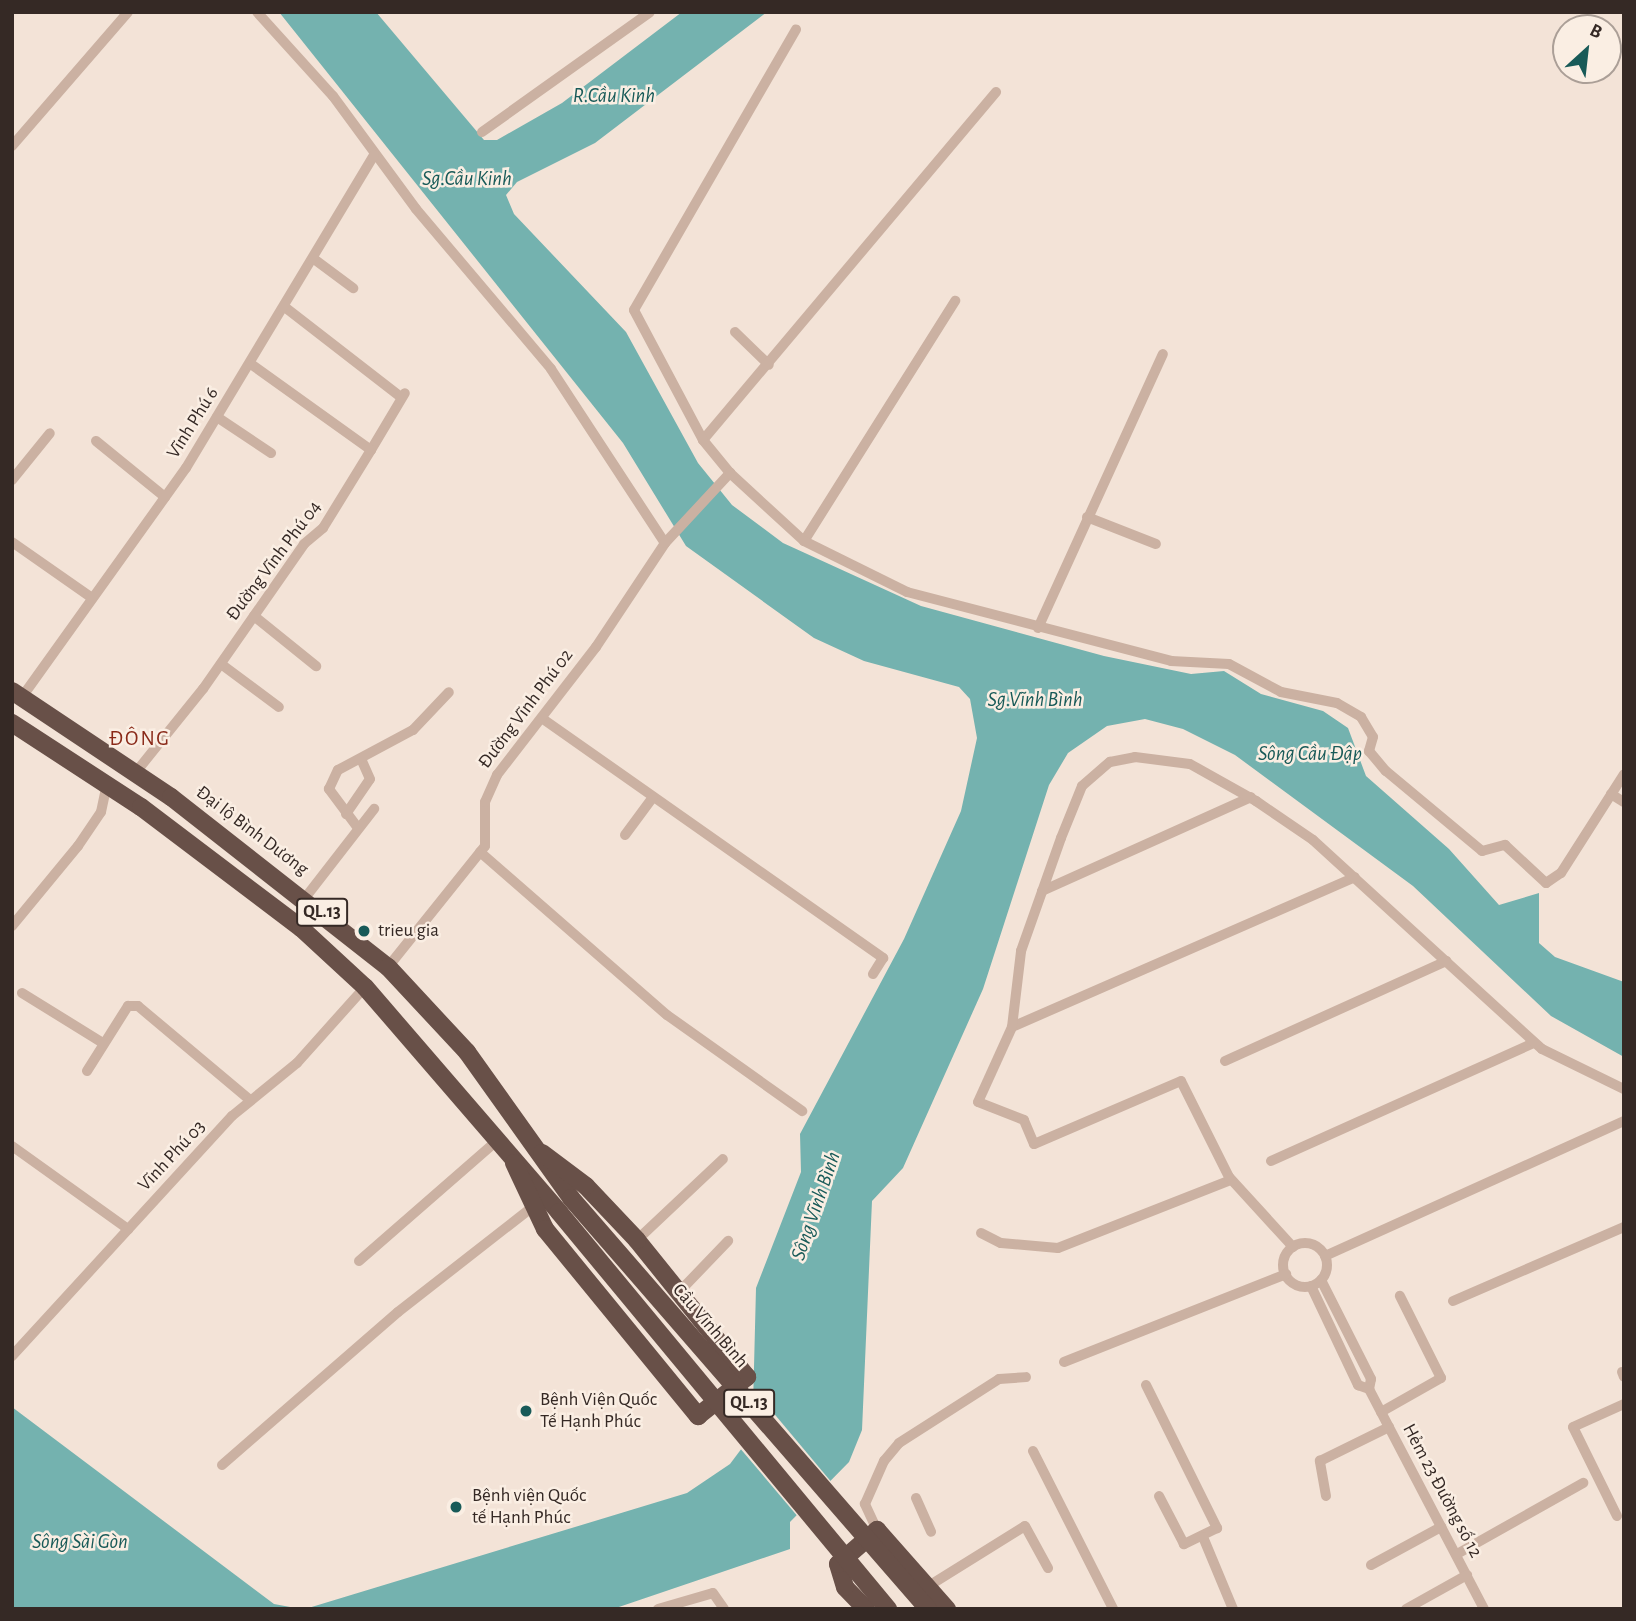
<!DOCTYPE html>
<meta charset="utf-8">
<style>
body{margin:0}
#map{position:relative;width:1636px;height:1621px;overflow:hidden;background:#f3e3d7;font-family:"Alegreya Sans",sans-serif}
div>[style]{position:absolute}
.water>*{inset:0;background:#74b2af}
.pier>*{inset:0;background:#f3e3d7}
.minor>*{height:10px;margin:-5px;padding:0 5px;transform-origin:5px;border-radius:5px;background:#cbb1a2}
.minor>.ring{margin:-5px;padding:0;box-sizing:content-box;background:none;border:10px solid #cbb1a2;border-radius:50%}
.trunk>*{height:18px;margin:-9px;padding:0 9px;transform-origin:9px;border-radius:9px;background:#685048}
.trunk-bridge>*{height:18px;margin:-9px;padding:0 9px;transform-origin:9px;border-radius:9px;background:#685048}
.dots>*{width:19px;height:19px;translate:-50% -50%;box-sizing:border-box;border:4px solid #faeee3;border-radius:50%}
span{translate:-50% -50%;white-space:nowrap;text-align:center;line-height:1.15;-webkit-text-stroke:5px #faeee3;paint-order:stroke}
.shield-label span{padding:2px 5px;background:#faeee3;border:2px solid;border-radius:5px;-webkit-text-stroke-width:0}
.shield-label{font-size:18px;color:#352925;font-weight:700}
.street-label{font-size:19px;color:#352925}
.poi-label{font-size:19px;color:#352925}
.left{translate:0 -50%;text-align:left}
.water-label{font-size:21px;color:#185a58;font-style:italic}
.neighbourhood-label{font-size:21px;color:#8a2a19;letter-spacing:2px}
.frame{position:absolute;inset:0;border:14px solid #352925;pointer-events:none}
.north{position:absolute;left:1552px;top:14px;width:70px;height:70px;box-sizing:border-box;background:#faeee3;border:2px solid #ab9f97;border-radius:50%;rotate:27deg;font-size:19px;font-weight:700;line-height:28px;text-align:center;color:#352925}
.north::after{content:'';display:block;margin:auto;width:24px;height:32px;background:#185a58;clip-path:polygon(50% 0,100% 100%,50% 72%,0 100%)}
</style>
<div id="map">
<div class="water">
<i style="clip-path:polygon(279px 12px,376px 12px,484px 140px,497px 140px,562px 103px,682px 12px,767px 12px,595px 143px,517px 182px,506px 195px,514px 214px,626px 332px,698px 463px,732px 505px,783px 543px,921px 606px,1104px 656px,1191px 674px,1224px 671px,1261px 694px,1323px 711px,1348px 728px,1366px 776px,1449px 849px,1499px 905px,1539px 893px,1539px 943px,1555px 957px,1624px 982px,1624px 1057px,1551px 1016px,1413px 886px,1235px 755px,1183px 729px,1145px 719px,1107px 726px,1068px 753px,1049px 785px,983px 989px,903px 1168px,872px 1201px,862px 1430px,849px 1462px,790px 1522px,790px 1549px,613px 1609px,305px 1609px,687px 1493px,730px 1464px,742px 1448px,753px 1406px,756px 1288px,801px 1172px,800px 1134px,904px 939px,961px 811px,977px 738px,970px 699px,959px 687px,864px 661px,814px 638px,686px 546px,623px 443px)"></i>
<i style="clip-path:polygon(12px 1407px,274px 1604px,301px 1609px,12px 1609px)"></i>
</div>
<div class="pier">
<i style="clip-path:polygon(750px 1385px,833px 1484px,799px 1518px,739px 1447px)"></i>
</div>
<div class="minor">
<i style="left:257px;top:12px;width:113px;rotate:47.9deg"></i>
<i style="left:333px;top:96px;width:140px;rotate:53.7deg"></i>
<i style="left:416px;top:209px;width:209px;rotate:49.8deg"></i>
<i style="left:551px;top:369px;width:208px;rotate:56.8deg"></i>
<i style="left:482px;top:132px;width:206px;rotate:-35.5deg"></i>
<i style="left:12px;top:146px;width:177px;rotate:-49.1deg"></i>
<i style="left:314px;top:259px;width:49px;rotate:36.6deg"></i>
<i style="left:286px;top:308px;width:142px;rotate:37.8deg"></i>
<i style="left:735px;top:332px;width:47px;rotate:44.1deg"></i>
<i style="left:217px;top:417px;width:65px;rotate:33.7deg"></i>
<i style="left:703px;top:440px;width:455px;rotate:-49.9deg"></i>
<i style="left:96px;top:441px;width:89px;rotate:39.1deg"></i>
<i style="left:371px;top:450px;width:66px;rotate:-59.2deg"></i>
<i style="left:730px;top:473px;width:43px;rotate:-129.3deg"></i>
<i style="left:703px;top:440px;width:147px;rotate:-118deg"></i>
<i style="left:634px;top:310px;width:324px;rotate:-60deg"></i>
<i style="left:12px;top:480px;width:60px;rotate:-51deg"></i>
<i style="left:1087px;top:517px;width:74px;rotate:21.4deg"></i>
<i style="left:804px;top:541px;width:284px;rotate:-57.8deg"></i>
<i style="left:12px;top:542px;width:98px;rotate:35deg"></i>
<i style="left:254px;top:616px;width:80px;rotate:38.9deg"></i>
<i style="left:1038px;top:628px;width:301px;rotate:-65.5deg"></i>
<i style="left:221px;top:664px;width:72px;rotate:36.6deg"></i>
<i style="left:22px;top:697px;width:282px;rotate:-54.4deg"></i>
<i style="left:186px;top:468px;width:365px;rotate:-59deg"></i>
<i style="left:543px;top:719px;width:416px;rotate:35.1deg"></i>
<i style="left:883px;top:958px;width:19px;rotate:122deg"></i>
<i style="left:136px;top:772px;width:107px;rotate:-51.1deg"></i>
<i style="left:203px;top:689px;width:177px;rotate:-55.1deg"></i>
<i style="left:304px;top:544px;width:25px;rotate:-40deg"></i>
<i style="left:323px;top:528px;width:92px;rotate:-58.4deg"></i>
<i style="left:371px;top:450px;width:148px;rotate:-144.4deg"></i>
<i style="left:1611px;top:794px;width:15px;rotate:32deg"></i>
<i style="left:346px;top:814px;width:42px;rotate:-55.6deg"></i>
<i style="left:370px;top:779px;width:22px;rotate:-114deg"></i>
<i style="left:358px;top:828px;width:49px;rotate:-126.6deg"></i>
<i style="left:329px;top:789px;width:21px;rotate:-65deg"></i>
<i style="left:338px;top:770px;width:85px;rotate:-28.1deg"></i>
<i style="left:413px;top:730px;width:52px;rotate:-46.5deg"></i>
<i style="left:625px;top:835px;width:47px;rotate:-53.6deg"></i>
<i style="left:480px;top:852px;width:248px;rotate:41.1deg"></i>
<i style="left:667px;top:1015px;width:166px;rotate:35.4deg"></i>
<i style="left:1042px;top:891px;width:229px;rotate:-24.2deg"></i>
<i style="left:305px;top:898px;width:113px;rotate:-52.2deg"></i>
<i style="left:12px;top:926px;width:104px;rotate:-50.5deg"></i>
<i style="left:78px;top:846px;width:41px;rotate:-55.9deg"></i>
<i style="left:101px;top:812px;width:29px;rotate:-78deg"></i>
<i style="left:388px;top:967px;width:155px;rotate:-51.3deg"></i>
<i style="left:485px;top:846px;width:44px;rotate:-90deg"></i>
<i style="left:485px;top:802px;width:30px;rotate:-66deg"></i>
<i style="left:497px;top:775px;width:162px;rotate:-52.3deg"></i>
<i style="left:596px;top:647px;width:125px;rotate:-56.4deg"></i>
<i style="left:665px;top:543px;width:96px;rotate:-47.1deg"></i>
<i style="left:730px;top:473px;width:100px;rotate:42.6deg"></i>
<i style="left:804px;top:541px;width:115px;rotate:26.3deg"></i>
<i style="left:907px;top:592px;width:273px;rotate:14.6deg"></i>
<i style="left:1171px;top:661px;width:58px;rotate:3deg"></i>
<i style="left:1229px;top:664px;width:59px;rotate:28.3deg"></i>
<i style="left:1281px;top:692px;width:57px;rotate:11.1deg"></i>
<i style="left:1337px;top:703px;width:28px;rotate:30deg"></i>
<i style="left:1361px;top:717px;width:23px;rotate:59deg"></i>
<i style="left:1373px;top:737px;width:15px;rotate:106deg"></i>
<i style="left:1369px;top:751px;width:26px;rotate:50deg"></i>
<i style="left:1386px;top:771px;width:125px;rotate:39.8deg"></i>
<i style="left:1482px;top:851px;width:24px;rotate:-15deg"></i>
<i style="left:1505px;top:845px;width:56px;rotate:42.8deg"></i>
<i style="left:1546px;top:883px;width:18px;rotate:-34deg"></i>
<i style="left:1561px;top:873px;width:117px;rotate:-57.5deg"></i>
<i style="left:22px;top:993px;width:95px;rotate:31.7deg"></i>
<i style="left:1012px;top:1027px;width:374px;rotate:-23.6deg"></i>
<i style="left:1225px;top:1061px;width:243px;rotate:-24.3deg"></i>
<i style="left:87px;top:1071px;width:77px;rotate:-57.8deg"></i>
<i style="left:128px;top:1006px;width:10px"></i>
<i style="left:138px;top:1006px;width:146px;rotate:40deg"></i>
<i style="left:12px;top:1146px;width:143px;rotate:35.6deg"></i>
<i style="left:1271px;top:1161px;width:288px;rotate:-24.2deg"></i>
<i style="left:981px;top:1233px;width:22px;rotate:27deg"></i>
<i style="left:1001px;top:1243px;width:57px;rotate:5deg"></i>
<i style="left:1058px;top:1248px;width:186px;rotate:-21.5deg"></i>
<i style="left:637px;top:1240px;width:118px;rotate:-43.3deg"></i>
<i class="ring" style="left:1283px;top:1243px;width:34px;height:34px"></i>
<i style="left:1293px;top:1247px;width:95px;rotate:-132.4deg"></i>
<i style="left:1229px;top:1177px;width:107px;rotate:-116.6deg"></i>
<i style="left:1181px;top:1081px;width:160px;rotate:156.8deg"></i>
<i style="left:1034px;top:1144px;width:26px;rotate:-113deg"></i>
<i style="left:1024px;top:1120px;width:49px;rotate:-158.6deg"></i>
<i style="left:978px;top:1102px;width:82px;rotate:-65.6deg"></i>
<i style="left:1012px;top:1027px;width:77px;rotate:-83.2deg"></i>
<i style="left:1021px;top:951px;width:120px;rotate:-70.5deg"></i>
<i style="left:1061px;top:838px;width:56px;rotate:-68deg"></i>
<i style="left:1082px;top:786px;width:37px;rotate:-41deg"></i>
<i style="left:1110px;top:762px;width:25px;rotate:-11deg"></i>
<i style="left:1135px;top:757px;width:55px;rotate:7.3deg"></i>
<i style="left:1190px;top:764px;width:76px;rotate:29.3deg"></i>
<i style="left:1256px;top:801px;width:69px;rotate:34.4deg"></i>
<i style="left:1313px;top:840px;width:310px;rotate:42.4deg"></i>
<i style="left:1542px;top:1049px;width:91px;rotate:26deg"></i>
<i style="left:1325px;top:1256px;width:328px;rotate:-24.3deg"></i>
<i style="left:359px;top:1261px;width:186px;rotate:-41.1deg"></i>
<i style="left:1321px;top:1280px;width:111px;rotate:63.2deg"></i>
<i style="left:1371px;top:1379px;width:10px;rotate:101deg"></i>
<i style="left:1311px;top:1286px;width:110px;rotate:64.6deg"></i>
<i style="left:1358px;top:1385px;width:12px;rotate:20deg"></i>
<i style="left:679px;top:1292px;width:71px;rotate:-46.1deg"></i>
<i style="left:1453px;top:1301px;width:186px;rotate:-23.4deg"></i>
<i style="left:12px;top:1356px;width:326px;rotate:-47.5deg"></i>
<i style="left:232px;top:1116px;width:84px;rotate:-39.2deg"></i>
<i style="left:297px;top:1063px;width:102px;rotate:-48.2deg"></i>
<i style="left:1064px;top:1362px;width:239px;rotate:-21.6deg"></i>
<i style="left:1622px;top:1372px;width:5px;rotate:68deg"></i>
<i style="left:1146px;top:1385px;width:160px;rotate:63.6deg"></i>
<i style="left:1217px;top:1528px;width:37px;rotate:154deg"></i>
<i style="left:1184px;top:1544px;width:54px;rotate:-117.5deg"></i>
<i style="left:1369px;top:1389px;width:248px;rotate:62.4deg"></i>
<i style="left:1381px;top:1412px;width:69px;rotate:-29.5deg"></i>
<i style="left:1441px;top:1378px;width:92px;rotate:-116.6deg"></i>
<i style="left:1033px;top:1451px;width:177px;rotate:63.1deg"></i>
<i style="left:222px;top:1465px;width:233px;rotate:-41deg"></i>
<i style="left:398px;top:1312px;width:169px;rotate:-38deg"></i>
<i style="left:1326px;top:1496px;width:36px;rotate:-100deg"></i>
<i style="left:1320px;top:1461px;width:77px;rotate:-26.2deg"></i>
<i style="left:916px;top:1498px;width:37px;rotate:66deg"></i>
<i style="left:1617px;top:1516px;width:99px;rotate:-116.3deg"></i>
<i style="left:1573px;top:1427px;width:56px;rotate:-24.3deg"></i>
<i style="left:877px;top:1530px;width:29px;rotate:-115deg"></i>
<i style="left:865px;top:1504px;width:47px;rotate:-66.2deg"></i>
<i style="left:884px;top:1461px;width:23px;rotate:-50deg"></i>
<i style="left:899px;top:1443px;width:119px;rotate:-32.6deg"></i>
<i style="left:999px;top:1379px;width:27px;rotate:-4deg"></i>
<i style="left:1203px;top:1537px;width:78px;rotate:67.4deg"></i>
<i style="left:1457px;top:1554px;width:145px;rotate:-29.4deg"></i>
<i style="left:1371px;top:1565px;width:80px;rotate:-28.5deg"></i>
<i style="left:927px;top:1587px;width:115px;rotate:-31.9deg"></i>
<i style="left:1025px;top:1526px;width:48px;rotate:61.3deg"></i>
<i style="left:658px;top:1609px;width:57px;rotate:-16.2deg"></i>
<i style="left:713px;top:1593px;width:19px;rotate:55deg"></i>
<i style="left:1406px;top:1609px;width:70px;rotate:-29.1deg"></i>
</div>
<div class="trunk">
<i style="left:12px;top:691px;width:191px;rotate:33.7deg"></i>
<i style="left:171px;top:797px;width:276px;rotate:38.1deg"></i>
<i style="left:388px;top:967px;width:116px;rotate:47.1deg"></i>
<i style="left:467px;top:1052px;width:179px;rotate:54.5deg"></i>
<i style="left:12px;top:723px;width:154px;rotate:33.1deg"></i>
<i style="left:141px;top:807px;width:201px;rotate:37.1deg"></i>
<i style="left:301px;top:928px;width:87px;rotate:42.7deg"></i>
<i style="left:365px;top:987px;width:297px;rotate:49.2deg"></i>
<i style="left:514px;top:1163px;width:73px;rotate:64.8deg"></i>
<i style="left:545px;top:1229px;width:242px;rotate:50.7deg"></i>
<i style="left:698px;top:1416px;width:63px;rotate:-38.5deg"></i>
<i style="left:747px;top:1377px;width:176px;rotate:-128.8deg"></i>
<i style="left:637px;top:1240px;width:74px;rotate:-133.4deg"></i>
<i style="left:586px;top:1186px;width:55px;rotate:-143.1deg"></i>
<i style="left:866px;top:1609px;width:30px;rotate:-134deg"></i>
<i style="left:845px;top:1587px;width:24px;rotate:-107deg"></i>
<i style="left:838px;top:1564px;width:52px;rotate:-41.1deg"></i>
<i style="left:877px;top:1530px;width:106px;rotate:48.5deg"></i>
</div>
<div class="trunk-bridge">
<i style="left:571px;top:1198px;width:544px;rotate:49.02deg"></i>
<i style="left:559px;top:1212px;width:516px;rotate:50.35deg"></i>
</div>
<div class="dots">
<i style="left:364px;top:931px;background:#185a58"></i>
<i style="left:526px;top:1411px;background:#185a58"></i>
<i style="left:456px;top:1507px;background:#185a58"></i>
</div>
<div class="shield-label">
<span style="left:322px;top:912px">QL.13</span>
<span style="left:749px;top:1403px">QL.13</span>
</div>
<div class="street-label">
<span style="left:193px;top:423px;rotate:-58deg">Vĩnh Phú 6</span>
<span style="left:274px;top:561px;rotate:-53deg">Đường Vĩnh Phú 04</span>
<span style="left:526px;top:709px;rotate:-53deg">Đường Vĩnh Phú 02</span>
<span style="left:252px;top:831px;rotate:37deg">Đại lộ Bình Dương</span>
<span style="left:172px;top:1156px;rotate:-47deg">Vĩnh Phú 03</span>
<span style="left:710px;top:1326px;rotate:49deg">Cầu Vĩnh Bình</span>
<span style="left:1442px;top:1491px;rotate:62deg">Hẻm 23 Đường số 12</span>
</div>
<div class="poi-label">
<span class="left" style="left:378px;top:931px">trieu gia</span>
<span class="left" style="left:540px;top:1411px">Bệnh Viện Quốc<br>Tế Hạnh Phúc</span>
<span class="left" style="left:472px;top:1507px">Bệnh viện Quốc<br>tế Hạnh Phúc</span>
</div>
<div class="water-label">
<span style="left:614px;top:96px">R.Cầu Kinh</span>
<span style="left:467px;top:179px">Sg.Cầu Kinh</span>
<span style="left:1035px;top:700px">Sg.Vĩnh Bình</span>
<span style="left:1310px;top:754px">Sông Cầu Đập</span>
<span style="left:816px;top:1206px;rotate:-71deg">Sông Vĩnh Bình</span>
<span style="left:80px;top:1542px">Sông Sài Gòn</span>
</div>
<div class="neighbourhood-label">
<span style="left:140px;top:739px">ĐÔNG</span>
</div>
<div class="frame"></div>
<div class="north">B</div>
</div>
